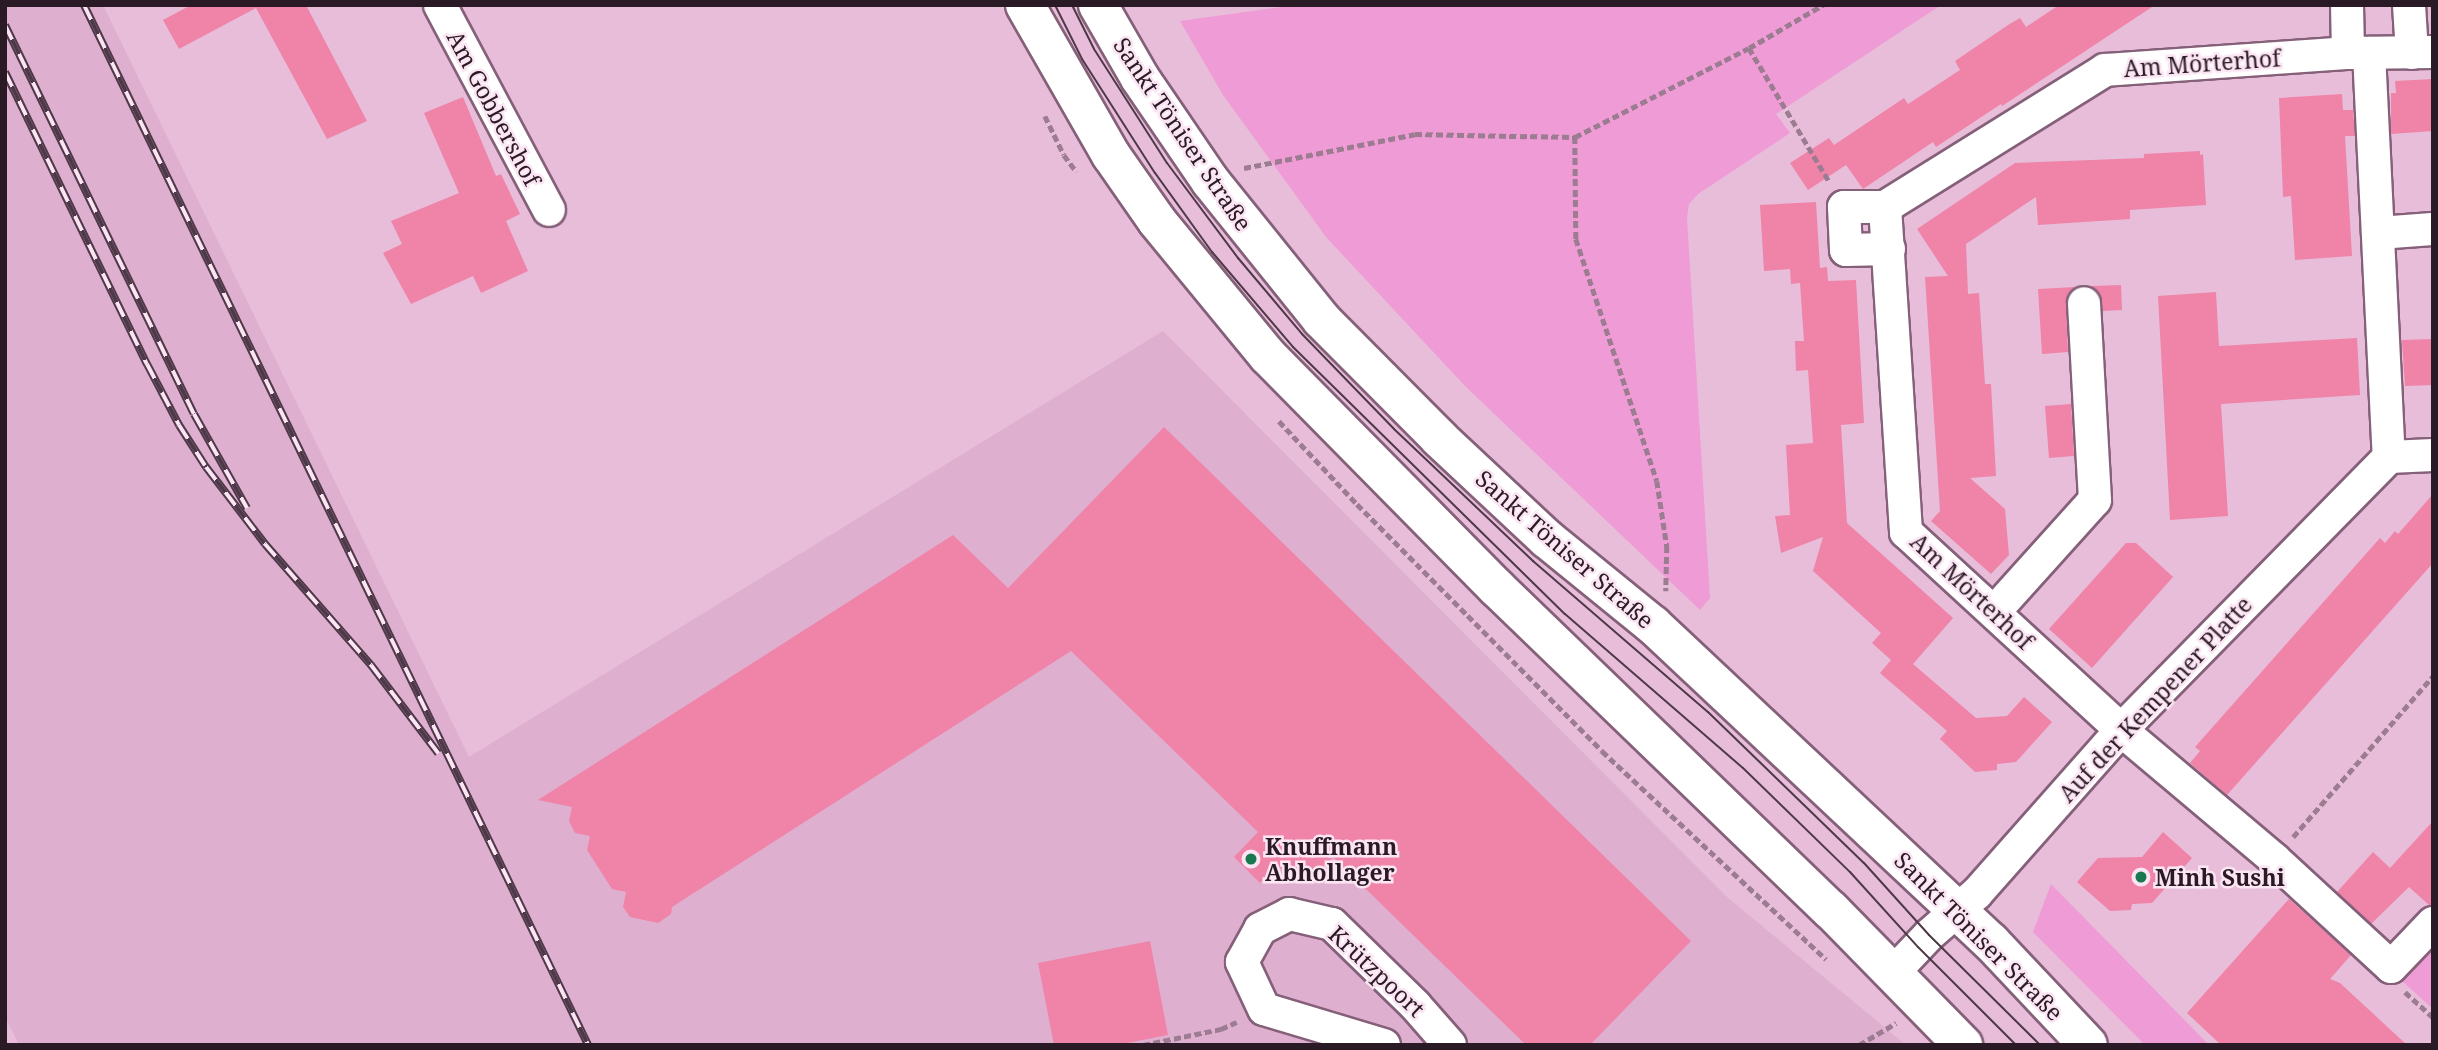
<!DOCTYPE html>
<meta charset="utf-8">
<style>
body{margin:0}
#map{position:relative;width:2438px;height:1050px;overflow:hidden;background:#e8bdd9;font-family:"Noto Serif",serif}
div>[style]{position:absolute}
.built>*{inset:0;background:#dfafd0}
.green>*{inset:0;background:#ef9bd5}
.building>*{inset:0;background:#ef83a8}
.path>*{height:4.5px;margin-top:-2.25px;transform-origin:0;background:repeating-linear-gradient(90deg,#9c7c91 0 7px,transparent 0 10.5px)}
.roads{filter:drop-shadow(2px 0 #856079) drop-shadow(-2px 0 #856079) drop-shadow(0 2px #856079) drop-shadow(0 -2px #856079)}
.minor>*{height:32px;margin:-16px;padding:0 16px;transform-origin:16px;border-radius:16px;background:#fff}
.major>*{height:38px;margin:-19px;padding:0 19px;transform-origin:19px;border-radius:19px;background:#fff}
.tram>*{height:2px;margin:-1px;padding:0 1px;transform-origin:1px;border-radius:1px;background:#4e3948}
.rail>*{height:8px;margin-top:-4px;transform-origin:0;background:repeating-linear-gradient(90deg,#fbe5f3 0 16px,#4e3948 0 32px);box-sizing:border-box;border-block:2px solid #4e3948}
.dots>*{width:19px;height:19px;translate:-50% -50%;box-sizing:border-box;border:4px solid #fbe5f3;border-radius:50%}
span{translate:-50% -50%;white-space:nowrap;text-align:center;line-height:1.15;-webkit-text-stroke:5px #fbe5f3;paint-order:stroke}
.street-label{font-size:23px;color:#2a1a25}
.poi-label{font-size:23px;color:#2a1a25;font-weight:700}
.left{translate:0 -50%;text-align:left}
.frame{position:absolute;inset:0;border:7px solid #2a1a25;pointer-events:none}
</style>
<div id="map">
<div class="built">
<i style="clip-path:polygon(5px 5px,103px 5px,469px 757px,1163px 331px,1727px 897px,1906px 1045px,19px 1045px,5px 1017px)"></i>
</div>
<div class="green">
<i style="clip-path:polygon(1296px 5px,1941px 5px,1776px 114px,1790px 133px,1698px 194px,1689px 204px,1687px 218px,1710px 598px,1700px 610px,1465px 386px,1326px 237px,1223px 95px,1180px 21px)"></i>
<i style="clip-path:polygon(2051px 884px,2209px 1045px,2145px 1045px,2033px 932px)"></i>
<i style="clip-path:polygon(2433px 944px,2433px 1009px,2401px 980px)"></i>
</div>
<div class="building">
<i style="clip-path:polygon(191px 5px,306px 5px,367px 121px,327px 139px,256px 8px,179px 49px,163px 20px)"></i>
<i style="clip-path:polygon(2059px 5px,2155px 5px,2002px 106px,2001px 104px,1936px 147px,1933px 142px,1863px 189px,1846px 165px,1808px 190px,1790px 163px,1829px 138px,1834px 145px,1904px 98px,1908px 104px,1960px 70px,1955px 61px,2008px 25px,2020px 18px,2026px 27px)"></i>
<i style="clip-path:polygon(2433px 79px,2433px 131px,2391px 134px,2391px 93px,2396px 93px,2395px 81px)"></i>
<i style="clip-path:polygon(2342px 94px,2343px 110px,2353px 110px,2355px 136px,2345px 136px,2352px 256px,2295px 260px,2291px 196px,2283px 197px,2279px 98px)"></i>
<i style="clip-path:polygon(463px 97px,496px 176px,501px 174px,520px 214px,506px 221px,528px 271px,481px 293px,473px 276px,411px 304px,383px 253px,402px 244px,391px 221px,459px 193px,424px 113px)"></i>
<i style="clip-path:polygon(2200px 151px,2200px 155px,2203px 154px,2206px 205px,2130px 210px,2130px 219px,2038px 225px,2036px 197px,1966px 244px,1968px 294px,1979px 293px,1985px 384px,1991px 384px,1996px 476px,1970px 478px,2005px 509px,2009px 555px,1991px 574px,1931px 521px,1940px 511px,1925px 277px,1948px 276px,1917px 229px,2015px 163px,2144px 158px,2144px 154px)"></i>
<i style="clip-path:polygon(1816px 202px,1820px 268px,1827px 267px,1828px 281px,1856px 280px,1864px 423px,1841px 425px,1847px 523px,1953px 618px,1913px 664px,1976px 718px,2007px 716px,2024px 697px,2052px 722px,2016px 762px,1997px 764px,1997px 770px,1975px 772px,1940px 739px,1947px 731px,1880px 673px,1891px 660px,1872px 643px,1881px 633px,1813px 571px,1823px 537px,1781px 553px,1775px 516px,1790px 515px,1786px 445px,1813px 443px,1808px 370px,1796px 371px,1795px 341px,1804px 341px,1800px 283px,1791px 284px,1790px 269px,1764px 271px,1760px 205px)"></i>
<i style="clip-path:polygon(2121px 285px,2122px 310px,2103px 311px,2100px 294px,2091px 286px)"></i>
<i style="clip-path:polygon(2075px 287px,2068px 294px,2066px 303px,2068px 352px,2042px 354px,2038px 289px)"></i>
<i style="clip-path:polygon(2216px 292px,2219px 346px,2357px 338px,2360px 395px,2221px 404px,2228px 516px,2170px 520px,2158px 296px)"></i>
<i style="clip-path:polygon(2433px 339px,2433px 385px,2405px 386px,2402px 340px)"></i>
<i style="clip-path:polygon(2071px 404px,2074px 456px,2049px 458px,2045px 406px)"></i>
<i style="clip-path:polygon(1164px 427px,1691px 941px,1590px 1045px,1526px 1045px,1333px 857px,1315px 876px,1288px 875px,1277px 864px,1260px 883px,1234px 857px,1258px 832px,1071px 651px,672px 907px,671px 914px,658px 923px,630px 917px,623px 907px,626px 892px,612px 889px,587px 850px,590px 836px,575px 833px,569px 821px,572px 807px,538px 800px,953px 535px,1008px 588px)"></i>
<i style="clip-path:polygon(2433px 494px,2433px 563px,2227px 795px,2190px 763px,2200px 751px,2195px 747px,2380px 538px,2385px 543px,2395px 531px,2398px 534px)"></i>
<i style="clip-path:polygon(2126px 543px,2136px 543px,2173px 577px,2092px 668px,2049px 629px)"></i>
<i style="clip-path:polygon(2433px 821px,2433px 905px,2429px 905px,2409px 887px,2371px 924px,2337px 892px,2373px 852px,2390px 868px)"></i>
<i style="clip-path:polygon(2163px 832px,2192px 858px,2152px 903px,2132px 904px,2131px 910px,2110px 911px,2077px 882px,2098px 858px,2142px 857px)"></i>
<i style="clip-path:polygon(2289px 899px,2351px 955px,2330px 979px,2340px 983px,2407px 1045px,2221px 1045px,2187px 1013px)"></i>
<i style="clip-path:polygon(1150px 941px,1168px 1035px,1117px 1045px,1054px 1045px,1038px 963px)"></i>
</div>
<div class="path">
<i style="left:1749px;top:48px;width:157px;rotate:59deg"></i>
<i style="left:1045px;top:116px;width:43px;rotate:64deg"></i>
<i style="left:1064px;top:155px;width:21px;rotate:53deg"></i>
<i style="left:1575px;top:137px;width:102px;rotate:89.4deg"></i>
<i style="left:1576px;top:239px;width:255px;rotate:71.5deg"></i>
<i style="left:1657px;top:481px;width:66px;rotate:81.3deg"></i>
<i style="left:1667px;top:546px;width:45px;rotate:91.3deg"></i>
<i style="left:1244px;top:168px;width:174px;rotate:-11.2deg"></i>
<i style="left:1415px;top:134px;width:160px;rotate:1.1deg"></i>
<i style="left:1575px;top:137px;width:195px;rotate:-27.1deg"></i>
<i style="left:1749px;top:48px;width:86px;rotate:-30.2deg"></i>
<i style="left:1279px;top:421px;width:114px;rotate:46.8deg"></i>
<i style="left:1357px;top:504px;width:348px;rotate:45.2deg"></i>
<i style="left:1602px;top:751px;width:306px;rotate:42.9deg"></i>
<i style="left:2293px;top:837px;width:213px;rotate:-49deg"></i>
<i style="left:2405px;top:992px;width:38px;rotate:42deg"></i>
<i style="left:1143px;top:1045px;width:80px;rotate:-11.6deg"></i>
<i style="left:1221px;top:1029px;width:17px;rotate:-24deg"></i>
<i style="left:1859px;top:1045px;width:43px;rotate:-30.7deg"></i>
</div>
<div class="roads">
<div class="minor">
<i style="left:440px;top:5px;width:232px;rotate:62deg"></i>
<i style="left:2347px;top:5px;width:48px;rotate:88.8deg"></i>
<i style="left:2409px;top:5px;width:48px;rotate:86.4deg"></i>
<i style="left:2433px;top:52px;width:85px;rotate:179.3deg"></i>
<i style="left:2348px;top:53px;width:244px;rotate:176deg"></i>
<i style="left:2105px;top:70px;width:259px;rotate:148.1deg"></i>
<i style="left:1885px;top:207px;width:326px;rotate:86.3deg"></i>
<i style="left:1906px;top:532px;width:292px;rotate:42.6deg"></i>
<i style="left:2121px;top:730px;width:200px;rotate:40.1deg"></i>
<i style="left:2274px;top:859px;width:159px;rotate:42.7deg"></i>
<i style="left:2391px;top:967px;width:61px;rotate:-46.3deg"></i>
<i style="left:2369px;top:53px;width:404px;rotate:87.2deg"></i>
<i style="left:1885px;top:207px;width:41px;rotate:180deg"></i>
<i style="left:1844px;top:207px;width:43px;rotate:87.3deg"></i>
<i style="left:1846px;top:250px;width:43px;rotate:-1.3deg"></i>
<i style="left:2378px;top:233px;width:55px;rotate:-4.2deg"></i>
<i style="left:1995px;top:611px;width:149px;rotate:-48deg"></i>
<i style="left:2095px;top:500px;width:197px;rotate:-93.2deg"></i>
<i style="left:1893px;top:973px;width:52px;rotate:-46.5deg"></i>
<i style="left:1929px;top:935px;width:64px;rotate:-41.2deg"></i>
<i style="left:1977px;top:893px;width:217px;rotate:-48.5deg"></i>
<i style="left:2121px;top:730px;width:383px;rotate:-45.5deg"></i>
<i style="left:2389px;top:457px;width:44px;rotate:-2.6deg"></i>
<i style="left:1384px;top:1045px;width:125px;rotate:-163.3deg"></i>
<i style="left:1264px;top:1009px;width:52px;rotate:-115.1deg"></i>
<i style="left:1242px;top:962px;width:38px;rotate:-61deg"></i>
<i style="left:1260px;top:929px;width:33px;rotate:-27deg"></i>
<i style="left:1289px;top:914px;width:44px;rotate:13.1deg"></i>
<i style="left:1332px;top:924px;width:116px;rotate:44.3deg"></i>
<i style="left:1415px;top:1005px;width:53px;rotate:48.8deg"></i>
</div>
<div class="major">
<i style="left:1025px;top:5px;width:173px;rotate:60.2deg"></i>
<i style="left:1111px;top:155px;width:80px;rotate:55.1deg"></i>
<i style="left:1157px;top:221px;width:175px;rotate:50.6deg"></i>
<i style="left:1268px;top:356px;width:326px;rotate:45.4deg"></i>
<i style="left:1497px;top:588px;width:464px;rotate:44deg"></i>
<i style="left:1831px;top:910px;width:189px;rotate:45.6deg"></i>
<i style="left:1098px;top:5px;width:84px;rotate:60.1deg"></i>
<i style="left:1140px;top:78px;width:126px;rotate:55.7deg"></i>
<i style="left:1211px;top:182px;width:176px;rotate:51.2deg"></i>
<i style="left:1321px;top:319px;width:168px;rotate:45.2deg"></i>
<i style="left:1439px;top:438px;width:148px;rotate:43.1deg"></i>
<i style="left:1547px;top:539px;width:136px;rotate:39.1deg"></i>
<i style="left:1653px;top:625px;width:463px;rotate:43.2deg"></i>
<i style="left:1991px;top:942px;width:141px;rotate:46.7deg"></i>
</div>
</div>
<div class="tram">
<i style="left:1055px;top:5px;width:60px;rotate:63.4deg"></i>
<i style="left:1082px;top:59px;width:135px;rotate:57.4deg"></i>
<i style="left:1155px;top:173px;width:97px;rotate:54.2deg"></i>
<i style="left:1212px;top:252px;width:125px;rotate:49.5deg"></i>
<i style="left:1293px;top:347px;width:381px;rotate:44.5deg"></i>
<i style="left:1565px;top:614px;width:235px;rotate:40.9deg"></i>
<i style="left:1743px;top:768px;width:149px;rotate:44.2deg"></i>
<i style="left:1850px;top:872px;width:101px;rotate:47.8deg"></i>
<i style="left:1918px;top:947px;width:139px;rotate:45deg"></i>
<i style="left:1072px;top:5px;width:49px;rotate:63.4deg"></i>
<i style="left:1094px;top:49px;width:135px;rotate:57.4deg"></i>
<i style="left:1167px;top:163px;width:119px;rotate:53.2deg"></i>
<i style="left:1238px;top:258px;width:99px;rotate:49.9deg"></i>
<i style="left:1302px;top:334px;width:132px;rotate:45.9deg"></i>
<i style="left:1394px;top:429px;width:192px;rotate:43.5deg"></i>
<i style="left:1533px;top:561px;width:231px;rotate:40.8deg"></i>
<i style="left:1708px;top:712px;width:217px;rotate:44.1deg"></i>
<i style="left:1864px;top:863px;width:97px;rotate:47.9deg"></i>
<i style="left:1929px;top:935px;width:156px;rotate:44.7deg"></i>
</div>
<div class="rail">
<i style="left:84px;top:5px;width:1156px;rotate:64.14deg"></i>
<i style="left:5px;top:25px;width:432px;rotate:64.1deg"></i>
<i style="left:194px;top:414px;width:108px;rotate:60.6deg"></i>
<i style="left:5px;top:72px;width:325px;rotate:64.1deg"></i>
<i style="left:147px;top:364px;width:69px;rotate:62.3deg"></i>
<i style="left:179px;top:425px;width:50px;rotate:57.3deg"></i>
<i style="left:206px;top:467px;width:97px;rotate:52.5deg"></i>
<i style="left:265px;top:544px;width:161px;rotate:48.8deg"></i>
<i style="left:371px;top:665px;width:111px;rotate:52.7deg"></i>
</div>
<div class="dots">
<i style="left:1251px;top:859px;background:#18784e"></i>
<i style="left:2141px;top:877px;background:#18784e"></i>
</div>
<div class="street-label">
<span style="left:2202px;top:63px;rotate:-4deg">Am Mörterhof</span>
<span style="left:494px;top:108px;rotate:62deg">Am Gobbershof</span>
<span style="left:1183px;top:134px;rotate:56deg">Sankt Töniser Straße</span>
<span style="left:1565px;top:549px;rotate:41deg">Sankt Töniser Straße</span>
<span style="left:1972px;top:591px;rotate:43deg">Am Mörterhof</span>
<span style="left:2155px;top:699px;rotate:-47deg">Auf der Kempener Platte</span>
<span style="left:1979px;top:936px;rotate:45deg">Sankt Töniser Straße</span>
<span style="left:1377px;top:971px;rotate:43deg">Krützpoort</span>
</div>
<div class="poi-label">
<span class="left" style="left:1265px;top:859px">Knuffmann<br>Abhollager</span>
<span class="left" style="left:2155px;top:877px">Minh Sushi</span>
</div>
<div class="frame"></div>
</div>
